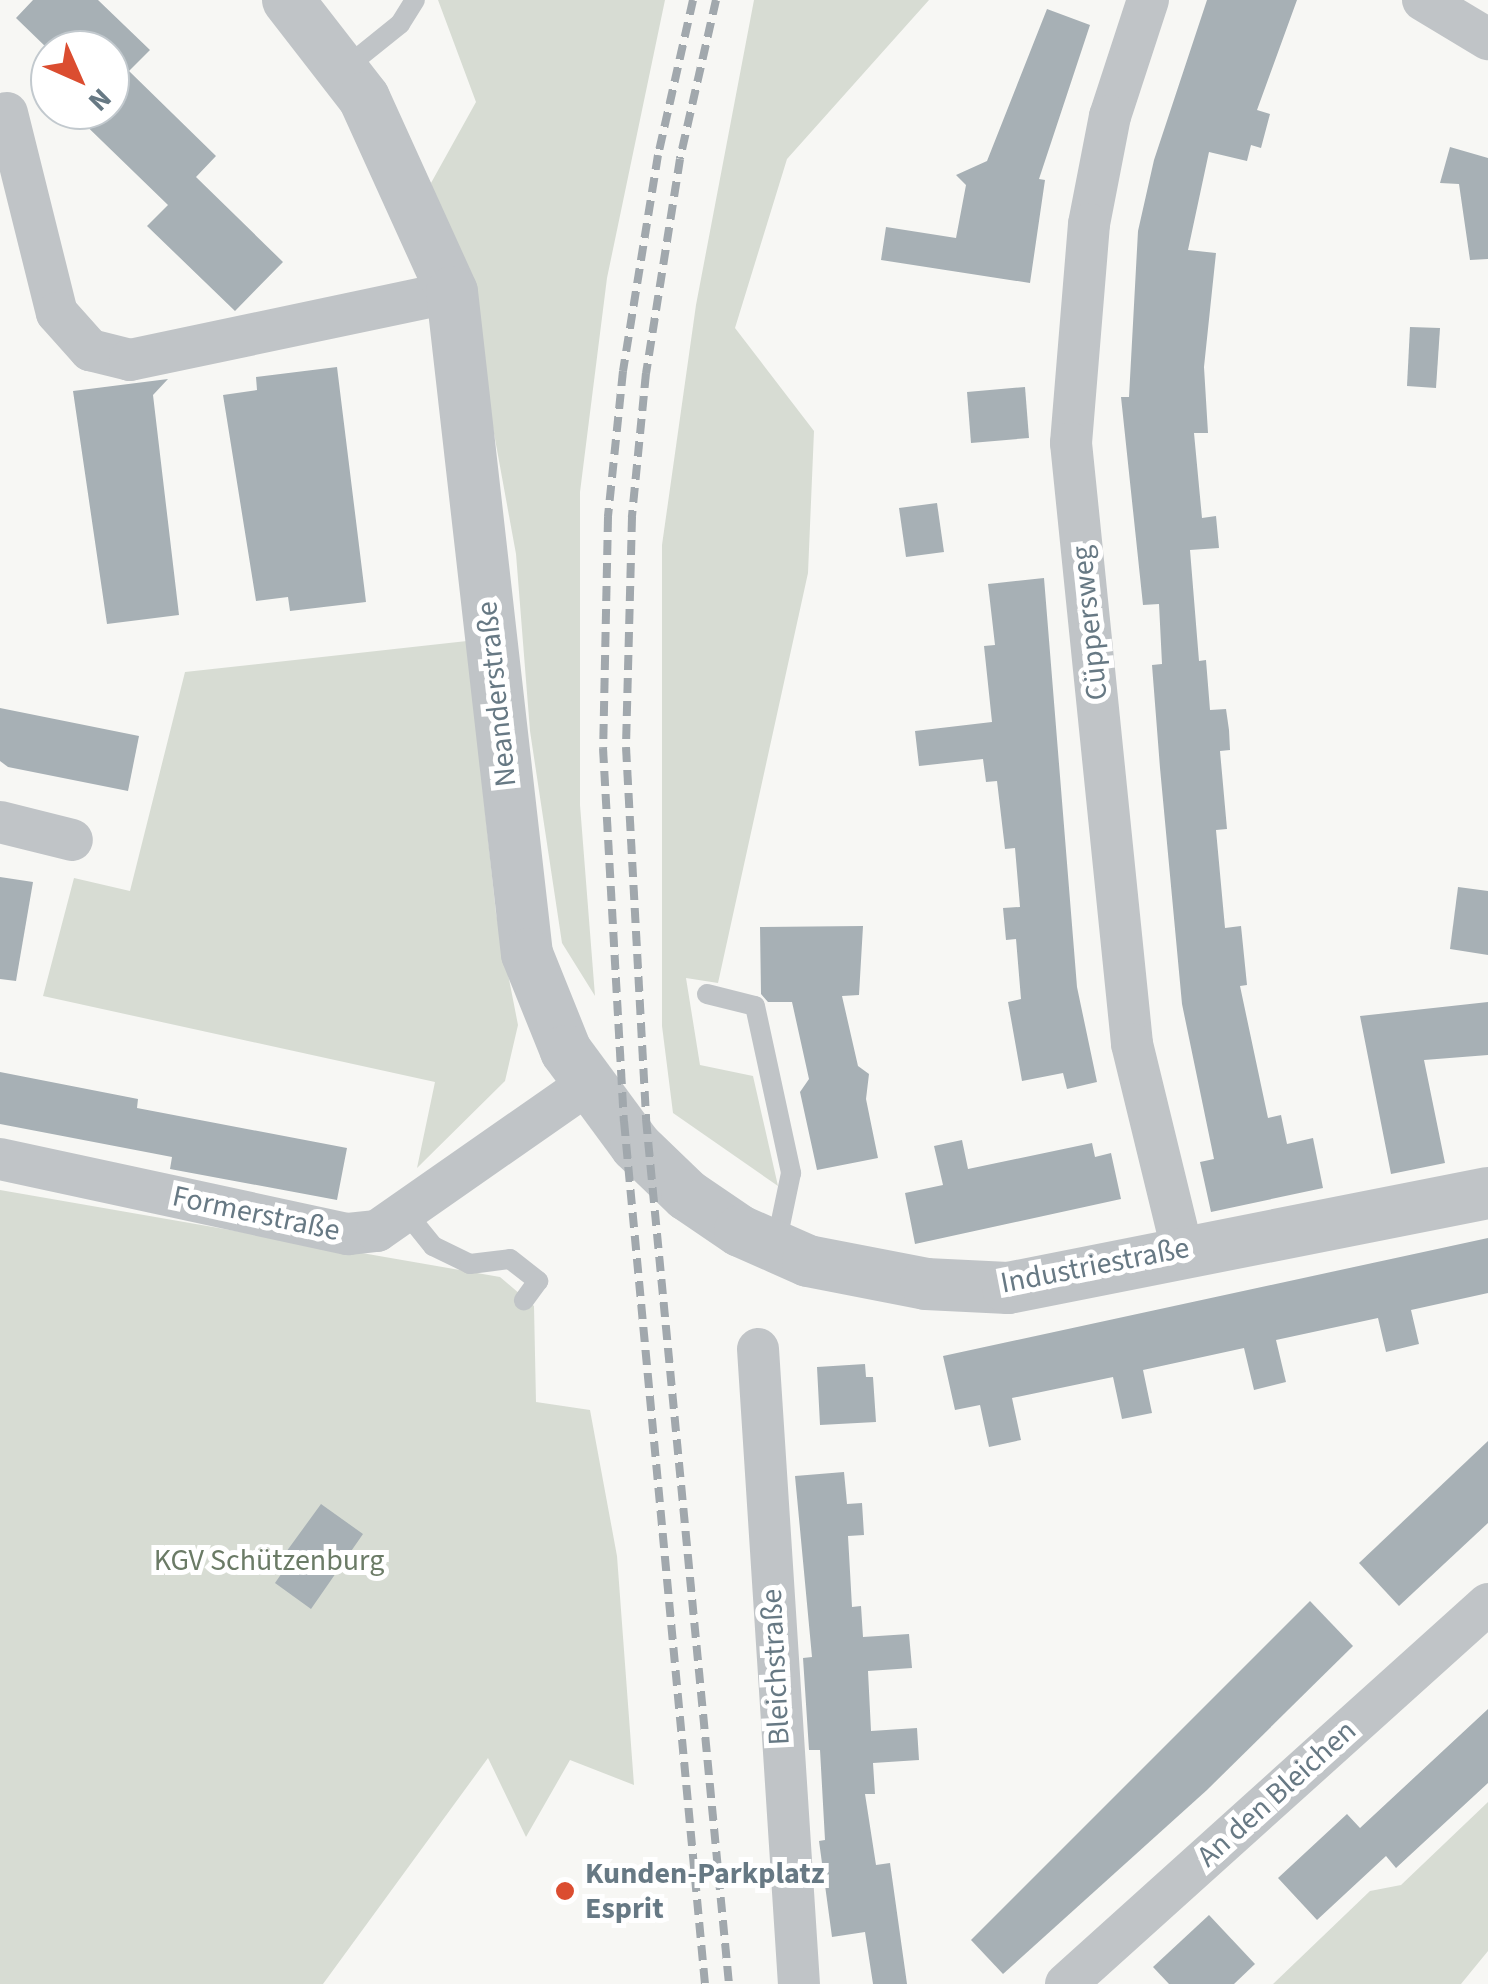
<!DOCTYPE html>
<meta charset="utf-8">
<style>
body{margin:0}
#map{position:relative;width:1488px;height:1984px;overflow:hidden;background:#f7f7f4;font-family:"Source Sans 3",sans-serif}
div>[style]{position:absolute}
.green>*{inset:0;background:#d7dcd3}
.building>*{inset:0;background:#a7b0b5}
.service>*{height:20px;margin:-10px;padding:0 10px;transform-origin:10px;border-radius:10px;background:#c0c4c7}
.minor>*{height:42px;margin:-21px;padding:0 21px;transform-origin:21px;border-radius:21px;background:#c0c4c7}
.tertiary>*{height:52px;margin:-26px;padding:0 26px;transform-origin:26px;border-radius:26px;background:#c0c4c7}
.rail>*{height:8px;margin-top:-4px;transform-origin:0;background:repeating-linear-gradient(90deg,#a1a8ad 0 15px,transparent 0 23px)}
.dots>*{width:28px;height:28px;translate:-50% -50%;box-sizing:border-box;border:5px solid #fff;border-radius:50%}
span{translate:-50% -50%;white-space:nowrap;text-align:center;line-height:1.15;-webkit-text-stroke:10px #fff;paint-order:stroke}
.street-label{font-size:30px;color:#677984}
.park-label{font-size:30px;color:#6b7b66}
.poi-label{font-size:30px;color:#677984;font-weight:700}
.left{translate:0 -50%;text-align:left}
.north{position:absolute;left:30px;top:30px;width:100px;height:100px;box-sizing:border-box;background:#fff;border:2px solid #c2c9ce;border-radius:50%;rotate:135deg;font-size:28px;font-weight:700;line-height:40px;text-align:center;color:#677984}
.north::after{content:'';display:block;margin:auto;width:35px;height:45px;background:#db4d30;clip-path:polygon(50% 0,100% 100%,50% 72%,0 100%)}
</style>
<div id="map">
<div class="green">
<i style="clip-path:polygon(438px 0,665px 0,607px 278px,580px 492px,580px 805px,595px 996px,562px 943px,530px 731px,516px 554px,493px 428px,431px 183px,476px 102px)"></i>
<i style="clip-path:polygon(754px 0,929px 0,787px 159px,735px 328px,814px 431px,808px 573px,718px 983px,686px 978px,700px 1065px,753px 1076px,778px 1186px,673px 1113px,662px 1026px,662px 545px,696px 305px)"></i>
<i style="clip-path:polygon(467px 641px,496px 913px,518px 1025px,505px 1081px,417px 1168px,435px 1082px,43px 996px,74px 878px,130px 891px,185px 672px)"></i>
<i style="clip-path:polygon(0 1190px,500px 1277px,534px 1306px,536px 1402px,590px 1410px,617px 1556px,634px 1785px,570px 1760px,526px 1837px,488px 1758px,323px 1984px,0 1984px)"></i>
<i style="clip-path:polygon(1488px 1802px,1488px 1951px,1461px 1984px,1273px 1984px,1370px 1891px,1401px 1885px)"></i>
</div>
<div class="building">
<i style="clip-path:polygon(33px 0,98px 0,150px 50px,129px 71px,216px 156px,196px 177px,283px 262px,235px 311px,147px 226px,168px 205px,70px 110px,110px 110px,110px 50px,49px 50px,16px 18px)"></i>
<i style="clip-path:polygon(1207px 0,1297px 0,1257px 110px,1270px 114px,1261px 148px,1251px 145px,1247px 161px,1209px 152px,1188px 250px,1216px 253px,1204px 367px,1208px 433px,1194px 433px,1202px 518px,1216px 516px,1219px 548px,1190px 550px,1199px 661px,1206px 660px,1210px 710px,1226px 709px,1229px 730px,1230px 750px,1220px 751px,1227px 829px,1216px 830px,1225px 928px,1241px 926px,1247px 985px,1240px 986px,1268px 1118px,1281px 1115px,1287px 1144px,1313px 1138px,1323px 1188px,1211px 1212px,1200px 1162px,1214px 1159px,1182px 1004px,1160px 768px,1152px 665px,1162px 664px,1159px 604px,1143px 605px,1121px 397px,1129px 397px,1138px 231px,1154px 160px)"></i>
<i style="clip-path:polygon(1047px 9px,1090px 25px,1039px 179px,1045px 180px,1030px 283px,881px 260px,886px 227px,956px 238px,966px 185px,956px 175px,987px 161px)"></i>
<i style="clip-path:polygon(1450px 147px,1488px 158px,1488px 259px,1470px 260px,1459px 184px,1440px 183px)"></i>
<i style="clip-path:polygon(1410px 327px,1440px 328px,1436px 388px,1407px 386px)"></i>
<i style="clip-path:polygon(337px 367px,366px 602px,290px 611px,288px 597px,256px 601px,223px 395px,257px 390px,256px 377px)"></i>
<i style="clip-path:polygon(168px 379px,153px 395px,179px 615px,107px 624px,73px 391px)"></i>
<i style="clip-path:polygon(1025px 387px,1029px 438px,971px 443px,967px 392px)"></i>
<i style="clip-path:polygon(937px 503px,944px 552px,906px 557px,899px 508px)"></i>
<i style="clip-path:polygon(1044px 578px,1077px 987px,1097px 1082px,1067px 1089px,1063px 1073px,1022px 1081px,1008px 1002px,1021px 999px,1016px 939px,1006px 940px,1003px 908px,1020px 907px,1015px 848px,1005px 849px,997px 781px,986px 782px,983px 759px,919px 766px,915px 731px,992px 722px,984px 646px,995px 645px,988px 584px)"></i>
<i style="clip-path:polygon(0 708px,139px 736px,128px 791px,8px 767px,0 761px)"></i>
<i style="clip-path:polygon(0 877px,33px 882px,16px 981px,0 979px)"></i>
<i style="clip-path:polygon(1458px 887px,1488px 891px,1488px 955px,1450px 949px)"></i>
<i style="clip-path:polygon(863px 926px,859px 995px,842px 996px,858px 1066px,869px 1074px,866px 1099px,878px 1158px,817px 1170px,800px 1092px,809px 1079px,792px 1002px,768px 1002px,761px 994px,760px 927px)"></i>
<i style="clip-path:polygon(1488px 1002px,1488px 1055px,1424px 1060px,1445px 1163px,1391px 1174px,1360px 1016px)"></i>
<i style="clip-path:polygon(0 1072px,138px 1099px,137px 1108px,347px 1148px,337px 1200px,170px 1169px,172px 1157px,0 1124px)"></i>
<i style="clip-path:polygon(962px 1140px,968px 1169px,1092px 1143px,1095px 1157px,1111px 1153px,1121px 1199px,915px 1244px,905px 1193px,943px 1185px,934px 1146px)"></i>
<i style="clip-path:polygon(1488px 1238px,1488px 1293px,1411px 1310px,1419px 1344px,1386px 1352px,1378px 1318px,1276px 1340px,1286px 1382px,1254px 1390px,1244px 1348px,1143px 1370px,1152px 1413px,1122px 1419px,1113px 1377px,1012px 1398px,1021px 1440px,989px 1447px,980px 1405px,955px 1410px,943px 1356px)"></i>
<i style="clip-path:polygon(865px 1364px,866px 1377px,873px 1377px,876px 1422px,820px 1425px,817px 1367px)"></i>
<i style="clip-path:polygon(1488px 1441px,1488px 1523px,1399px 1606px,1359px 1563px)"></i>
<i style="clip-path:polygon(844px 1472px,847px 1504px,862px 1503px,864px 1535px,848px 1536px,852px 1607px,861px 1606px,863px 1637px,909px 1634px,912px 1668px,868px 1671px,871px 1731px,917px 1728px,919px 1760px,873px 1763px,875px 1794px,865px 1794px,876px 1865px,890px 1863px,907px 1984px,873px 1984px,865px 1932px,832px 1937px,819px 1841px,825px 1840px,820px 1750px,809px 1750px,803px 1658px,812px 1657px,795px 1476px)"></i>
<i style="clip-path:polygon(321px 1504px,363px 1534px,311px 1609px,275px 1583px,288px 1564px,281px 1559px)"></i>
<i style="clip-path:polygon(1310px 1601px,1353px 1646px,1207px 1790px,1003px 1974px,971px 1940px)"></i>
<i style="clip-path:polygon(1488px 1709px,1488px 1783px,1396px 1868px,1386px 1856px,1317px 1920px,1278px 1878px,1347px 1814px,1360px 1828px)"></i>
<i style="clip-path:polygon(1209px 1915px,1255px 1964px,1234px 1984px,1169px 1984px,1153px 1967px)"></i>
</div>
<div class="service">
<i style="left:344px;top:69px;width:72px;rotate:-38.8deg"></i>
<i style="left:400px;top:24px;width:28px;rotate:-58deg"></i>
<i style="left:707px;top:994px;width:49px;rotate:14deg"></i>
<i style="left:755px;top:1006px;width:171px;rotate:77.8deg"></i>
<i style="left:791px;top:1173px;width:74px;rotate:101.8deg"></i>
<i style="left:408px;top:1215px;width:40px;rotate:51deg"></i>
<i style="left:433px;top:1246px;width:41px;rotate:25.9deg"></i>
<i style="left:470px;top:1264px;width:40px;rotate:-7.1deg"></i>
<i style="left:510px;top:1259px;width:36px;rotate:38deg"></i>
<i style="left:538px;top:1281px;width:24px;rotate:126deg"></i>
</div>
<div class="minor">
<i style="left:1148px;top:0;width:122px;rotate:108.1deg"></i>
<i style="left:1110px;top:116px;width:110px;rotate:101deg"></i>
<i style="left:1089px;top:224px;width:220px;rotate:94.7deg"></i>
<i style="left:1071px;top:443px;width:604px;rotate:84.2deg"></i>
<i style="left:1132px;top:1044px;width:211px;rotate:76.3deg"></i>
<i style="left:1423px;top:0;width:76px;rotate:31deg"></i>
<i style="left:7px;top:113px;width:206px;rotate:76deg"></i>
<i style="left:57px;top:313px;width:50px;rotate:48.3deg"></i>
<i style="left:90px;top:350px;width:41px;rotate:14deg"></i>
<i style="left:130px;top:360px;width:329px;rotate:-11.9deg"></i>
<i style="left:0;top:822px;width:74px;rotate:14deg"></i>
<i style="left:0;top:1159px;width:356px;rotate:12.2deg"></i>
<i style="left:348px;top:1234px;width:29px;rotate:-6deg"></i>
<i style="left:377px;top:1231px;width:257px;rotate:-34.9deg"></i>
<i style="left:758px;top:1349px;width:636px;rotate:86.31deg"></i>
<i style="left:1066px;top:1984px;width:568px;rotate:-42deg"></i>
</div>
<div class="tertiary">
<i style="left:288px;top:0;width:124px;rotate:52.2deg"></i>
<i style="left:364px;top:98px;width:213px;rotate:65.6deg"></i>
<i style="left:452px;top:292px;width:666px;rotate:83.54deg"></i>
<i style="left:527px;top:954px;width:105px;rotate:68.1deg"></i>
<i style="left:566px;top:1051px;width:118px;rotate:53.6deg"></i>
<i style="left:636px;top:1146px;width:71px;rotate:43.9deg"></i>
<i style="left:687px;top:1195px;width:64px;rotate:34.2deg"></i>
<i style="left:740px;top:1231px;width:74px;rotate:23.8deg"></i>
<i style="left:808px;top:1261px;width:120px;rotate:11deg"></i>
<i style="left:926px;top:1284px;width:82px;rotate:2.8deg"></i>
<i style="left:1008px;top:1288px;width:489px;rotate:-11.2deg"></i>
</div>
<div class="rail">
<i style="left:693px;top:0;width:159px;rotate:102.7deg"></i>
<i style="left:658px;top:155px;width:219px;rotate:99.2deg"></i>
<i style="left:623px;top:371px;width:147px;rotate:95.9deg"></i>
<i style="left:608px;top:517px;width:231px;rotate:91.2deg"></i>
<i style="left:603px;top:748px;width:374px;rotate:86.8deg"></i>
<i style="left:624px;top:1121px;width:867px;rotate:84.64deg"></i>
<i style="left:716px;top:0;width:163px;rotate:102.8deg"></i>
<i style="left:680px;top:159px;width:217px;rotate:99deg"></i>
<i style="left:646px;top:373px;width:145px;rotate:95.6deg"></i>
<i style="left:632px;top:517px;width:230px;rotate:91.5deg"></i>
<i style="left:626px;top:747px;width:373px;rotate:86.9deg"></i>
<i style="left:646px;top:1119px;width:869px;rotate:84.52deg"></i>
</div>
<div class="dots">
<i style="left:565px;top:1891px;background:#db4d30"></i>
</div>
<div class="street-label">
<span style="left:1090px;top:623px;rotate:-96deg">Cüppersweg</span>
<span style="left:497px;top:694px;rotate:-96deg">Neanderstraße</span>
<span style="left:256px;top:1214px;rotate:12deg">Formerstraße</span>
<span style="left:1095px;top:1266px;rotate:-11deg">Industriestraße</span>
<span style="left:776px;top:1667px;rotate:-93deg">Bleichstraße</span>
<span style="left:1277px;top:1794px;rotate:-42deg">An den Bleichen</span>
</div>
<div class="park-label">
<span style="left:269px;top:1561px">KGV Schützenburg</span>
</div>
<div class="poi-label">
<span class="left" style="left:585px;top:1891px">Kunden-Parkplatz<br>Esprit</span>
</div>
<div class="north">N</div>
</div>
